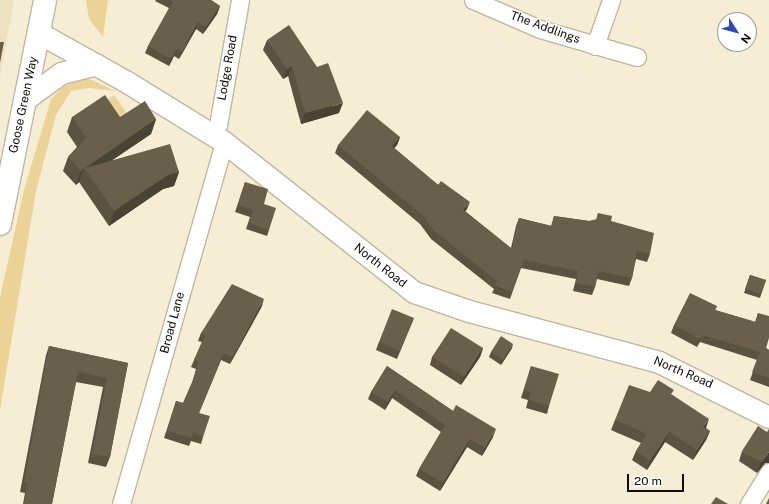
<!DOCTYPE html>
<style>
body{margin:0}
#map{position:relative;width:769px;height:504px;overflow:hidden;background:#f6edd5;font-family:"Public Sans",sans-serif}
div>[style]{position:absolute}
.built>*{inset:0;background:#eee1c2}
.green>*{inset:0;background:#ebd397}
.roads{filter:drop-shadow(1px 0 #bfb69f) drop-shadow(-1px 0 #bfb69f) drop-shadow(0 1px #bfb69f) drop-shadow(0 -1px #bfb69f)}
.minor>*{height:17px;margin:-8.5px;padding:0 8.5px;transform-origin:8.5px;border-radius:8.5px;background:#fff}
.tertiary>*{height:21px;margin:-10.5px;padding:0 10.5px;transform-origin:10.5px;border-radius:10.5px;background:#fff}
.secondary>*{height:22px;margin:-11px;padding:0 11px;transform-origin:11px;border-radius:11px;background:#fff}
.wall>*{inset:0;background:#595340}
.shaded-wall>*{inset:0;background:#494334}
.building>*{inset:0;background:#68604b}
span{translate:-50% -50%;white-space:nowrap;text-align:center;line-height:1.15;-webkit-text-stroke:3px #fff;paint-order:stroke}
.street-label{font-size:12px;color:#0e0b04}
.north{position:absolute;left:717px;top:12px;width:40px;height:40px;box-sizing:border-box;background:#fff;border:1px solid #9f9d9b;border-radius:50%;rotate:126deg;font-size:11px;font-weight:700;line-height:16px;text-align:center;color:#0e0b04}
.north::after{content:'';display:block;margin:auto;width:14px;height:18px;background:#3147b9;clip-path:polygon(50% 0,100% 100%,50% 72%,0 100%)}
.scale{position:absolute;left:627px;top:474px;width:57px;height:18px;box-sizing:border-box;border:2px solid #0e0b04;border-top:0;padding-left:5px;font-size:12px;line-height:14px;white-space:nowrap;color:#0e0b04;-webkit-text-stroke:3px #fff;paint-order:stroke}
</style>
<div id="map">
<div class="built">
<i style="clip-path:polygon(0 0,14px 0,0 77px)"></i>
</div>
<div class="green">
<i style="clip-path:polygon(86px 0,108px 0,103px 37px,89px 19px)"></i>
<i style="clip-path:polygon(85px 77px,115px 91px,89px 88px,71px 91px,56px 115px,36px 191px,0 410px,0 297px,24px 190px,51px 99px,63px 87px)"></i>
<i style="clip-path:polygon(114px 95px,128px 115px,116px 124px,102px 104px)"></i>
</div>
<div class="roads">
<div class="minor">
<i style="left:473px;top:0;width:73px;rotate:23.4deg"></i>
<i style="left:540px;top:29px;width:101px;rotate:16.1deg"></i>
<i style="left:595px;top:46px;width:49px;rotate:-70.8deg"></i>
<i style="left:213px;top:134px;width:10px;rotate:-61deg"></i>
<i style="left:218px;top:125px;width:127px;rotate:-80deg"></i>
<i style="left:121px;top:504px;width:376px;rotate:-74.1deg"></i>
<i style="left:749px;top:504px;width:38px;rotate:-58deg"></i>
</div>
<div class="tertiary">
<i style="left:39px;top:33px;width:101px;rotate:29.1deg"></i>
<i style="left:127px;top:82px;width:114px;rotate:31.7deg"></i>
<i style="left:224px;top:142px;width:242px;rotate:38.3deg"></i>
<i style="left:414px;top:292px;width:58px;rotate:19.1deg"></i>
<i style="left:469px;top:311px;width:197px;rotate:15deg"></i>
<i style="left:659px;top:362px;width:123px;rotate:26.6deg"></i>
<i style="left:24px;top:100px;width:46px;rotate:-36.1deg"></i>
<i style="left:61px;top:73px;width:36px;rotate:-14deg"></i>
</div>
<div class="secondary">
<i style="left:0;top:224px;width:228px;rotate:-78.6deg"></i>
</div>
</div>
<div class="wall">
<i style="clip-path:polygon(156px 0,211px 0,220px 6px,217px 14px,203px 34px,196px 29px,179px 59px,174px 56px,169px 66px,145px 53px,148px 46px,169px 8px,155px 1px)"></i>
<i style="clip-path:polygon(267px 40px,339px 113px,301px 124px,288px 76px,283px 79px,263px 50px)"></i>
<i style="clip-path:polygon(72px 117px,120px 117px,156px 119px,151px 134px,112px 160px,179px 172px,174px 186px,163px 189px,109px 226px,79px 182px,76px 185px,63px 171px,68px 157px,77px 147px,67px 132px)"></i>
<i style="clip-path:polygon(400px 137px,397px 145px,394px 148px,467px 209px,465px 211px,511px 248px,516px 226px,519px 218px,551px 226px,554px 216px,589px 221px,596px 220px,598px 213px,611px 221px,650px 254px,647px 262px,636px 259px,632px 278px,629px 286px,597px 279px,595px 287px,592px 295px,573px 291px,576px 279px,521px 268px,510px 299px,492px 293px,494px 289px,431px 239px,420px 224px,335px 153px,338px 145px)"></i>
<i style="clip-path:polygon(245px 182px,264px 204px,269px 230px,267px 236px,246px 229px,250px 217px,235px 212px)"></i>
<i style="clip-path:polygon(750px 275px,766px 280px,760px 298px,744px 293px)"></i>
<i style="clip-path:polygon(262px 306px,230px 364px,221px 360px,199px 413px,203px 437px,201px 444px,191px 441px,189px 446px,164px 438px,176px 401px,183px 403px,192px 383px,196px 369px,191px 367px,202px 342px,198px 341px,201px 333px)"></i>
<i style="clip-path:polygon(717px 306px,715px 310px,755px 322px,758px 313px,766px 348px,769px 350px,769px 387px,750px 380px,757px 360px,700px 342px,697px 347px,671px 333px,674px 325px)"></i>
<i style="clip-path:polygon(414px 318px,397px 359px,376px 350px,379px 342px)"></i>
<i style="clip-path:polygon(49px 346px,128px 363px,110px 457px,106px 467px,88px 463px,103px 387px,76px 382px,52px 504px,23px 504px,25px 493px,20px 492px,46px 355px)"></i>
<i style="clip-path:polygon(483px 348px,480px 357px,461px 385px,430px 365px,432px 357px)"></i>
<i style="clip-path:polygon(512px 348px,501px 365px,489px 357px,491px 352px)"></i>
<i style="clip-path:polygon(387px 366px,453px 411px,493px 437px,482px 456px,467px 447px,440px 491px,416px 476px,419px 469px,441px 432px,392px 398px,385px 410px,368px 399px,371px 392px)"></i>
<i style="clip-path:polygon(531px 366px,549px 406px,547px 414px,526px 408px,528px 400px,521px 398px)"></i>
<i style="clip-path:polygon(650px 392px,672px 395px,706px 428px,710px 431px,706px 440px,693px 460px,665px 442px,647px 470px,632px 460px,636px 451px,641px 443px,611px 430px,615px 420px)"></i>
<i style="clip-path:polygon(742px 451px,765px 463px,757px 473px,739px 461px)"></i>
</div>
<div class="shaded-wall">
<i style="clip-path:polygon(220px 6px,217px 14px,203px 34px,206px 27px)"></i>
<i style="clip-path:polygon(198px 22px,196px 29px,179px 59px,182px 52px)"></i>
<i style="clip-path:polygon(177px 49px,174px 56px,169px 66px,171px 59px)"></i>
<i style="clip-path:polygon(292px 66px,288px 76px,283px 79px,287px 69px)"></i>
<i style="clip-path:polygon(343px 103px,339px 113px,301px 124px,305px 113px)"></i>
<i style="clip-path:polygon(156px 119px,151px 134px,89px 176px,85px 168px)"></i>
<i style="clip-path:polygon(400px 137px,397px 145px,389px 154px,392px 146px)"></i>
<i style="clip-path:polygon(84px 168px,79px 182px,76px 185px,81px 171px)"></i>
<i style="clip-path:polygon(179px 172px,174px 186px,163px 189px,109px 226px,114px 211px,168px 175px)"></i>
<i style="clip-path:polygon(470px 202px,467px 209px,460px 218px,463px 210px)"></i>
<i style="clip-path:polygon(264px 299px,262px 306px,230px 364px,233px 357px)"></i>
<i style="clip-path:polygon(513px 344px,512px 348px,501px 365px,503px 360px)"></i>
<i style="clip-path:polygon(483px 348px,480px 357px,461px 385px,464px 377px)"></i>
<i style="clip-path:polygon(395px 390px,392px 398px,385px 410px,388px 402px)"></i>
<i style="clip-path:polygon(709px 419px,706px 428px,700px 436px,703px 427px)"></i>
<i style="clip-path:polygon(496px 429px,493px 437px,482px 456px,485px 448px)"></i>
<i style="clip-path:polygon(710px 431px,706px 440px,693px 460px,697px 450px)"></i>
<i style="clip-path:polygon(669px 432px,665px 442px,647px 470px,650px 461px)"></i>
<i style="clip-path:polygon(470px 439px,467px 447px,440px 491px,443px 483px)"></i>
<i style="clip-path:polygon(769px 452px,769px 463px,765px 463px,757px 473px,761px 462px)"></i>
</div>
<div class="building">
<i style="clip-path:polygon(170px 0,211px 0,220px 6px,206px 27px,198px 22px,182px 52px,177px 49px,171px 59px,148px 46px,173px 2px)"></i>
<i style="clip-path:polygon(289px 25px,317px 67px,328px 63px,343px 103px,305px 113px,292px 66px,287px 69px,267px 40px)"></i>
<i style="clip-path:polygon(0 42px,4px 42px,0 63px)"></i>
<i style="clip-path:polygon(105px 95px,120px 117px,145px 101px,156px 119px,85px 168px,170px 144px,179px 172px,168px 175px,114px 211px,84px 168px,81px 171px,68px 157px,86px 138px,72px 117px)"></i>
<i style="clip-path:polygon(367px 110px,400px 137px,392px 146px,438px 185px,441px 181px,470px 202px,463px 210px,512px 249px,519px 218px,552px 226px,554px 216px,589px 221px,597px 219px,598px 213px,612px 216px,611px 221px,654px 233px,650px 254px,637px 251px,632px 278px,598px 271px,595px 287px,576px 283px,578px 271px,524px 260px,512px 292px,495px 285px,497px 281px,434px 231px,423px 216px,338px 145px)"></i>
<i style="clip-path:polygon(245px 182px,268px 189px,264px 204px,276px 208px,269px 230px,249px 223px,253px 210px,238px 205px)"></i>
<i style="clip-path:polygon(750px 275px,766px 280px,761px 294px,745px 289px)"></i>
<i style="clip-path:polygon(232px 284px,264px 299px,233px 357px,224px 353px,199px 413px,210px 416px,203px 437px,193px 433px,192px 438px,167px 431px,176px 401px,183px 403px,193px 380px,199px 362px,194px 360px,205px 335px,201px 333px)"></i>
<i style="clip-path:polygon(690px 293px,717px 306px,715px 310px,756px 322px,758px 313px,769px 316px,769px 338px,766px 348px,769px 350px,769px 378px,752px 372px,760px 352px,702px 335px,700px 339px,674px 325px)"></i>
<i style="clip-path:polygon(392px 309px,414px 318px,400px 351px,379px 342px)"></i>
<i style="clip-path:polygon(451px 328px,483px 348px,464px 377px,432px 357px)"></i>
<i style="clip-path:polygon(501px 336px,513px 344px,503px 360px,491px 352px)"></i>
<i style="clip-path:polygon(49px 346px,128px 363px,110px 457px,92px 454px,107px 378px,78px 372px,52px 504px,24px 504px,28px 483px,24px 483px)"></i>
<i style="clip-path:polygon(387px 366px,453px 411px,456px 405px,496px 429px,485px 448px,470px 439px,443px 483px,419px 469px,445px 425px,395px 390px,388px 402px,371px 392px)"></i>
<i style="clip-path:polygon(531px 366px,559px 374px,549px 406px,529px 400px,531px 392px,524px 390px)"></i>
<i style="clip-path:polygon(658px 380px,674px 390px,671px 394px,709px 419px,703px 427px,710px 431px,697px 450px,669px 432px,650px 461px,636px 451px,647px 434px,615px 420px,629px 385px,650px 392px)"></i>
<i style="clip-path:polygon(758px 426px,767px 432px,769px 429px,769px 452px,761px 462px,742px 451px)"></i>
<i style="clip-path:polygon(716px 497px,728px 504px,711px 504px)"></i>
<i style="clip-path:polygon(769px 498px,769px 504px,766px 504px)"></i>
</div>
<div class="street-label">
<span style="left:545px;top:28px;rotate:20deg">The Addlings</span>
<span style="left:228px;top:68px;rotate:-80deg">Lodge Road</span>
<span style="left:24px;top:105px;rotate:-78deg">Goose Green Way</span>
<span style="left:380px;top:266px;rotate:38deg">North Road</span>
<span style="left:173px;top:323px;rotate:-75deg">Broad Lane</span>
<span style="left:683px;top:373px;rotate:23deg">North Road</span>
</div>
<div class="north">N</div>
<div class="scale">20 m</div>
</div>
